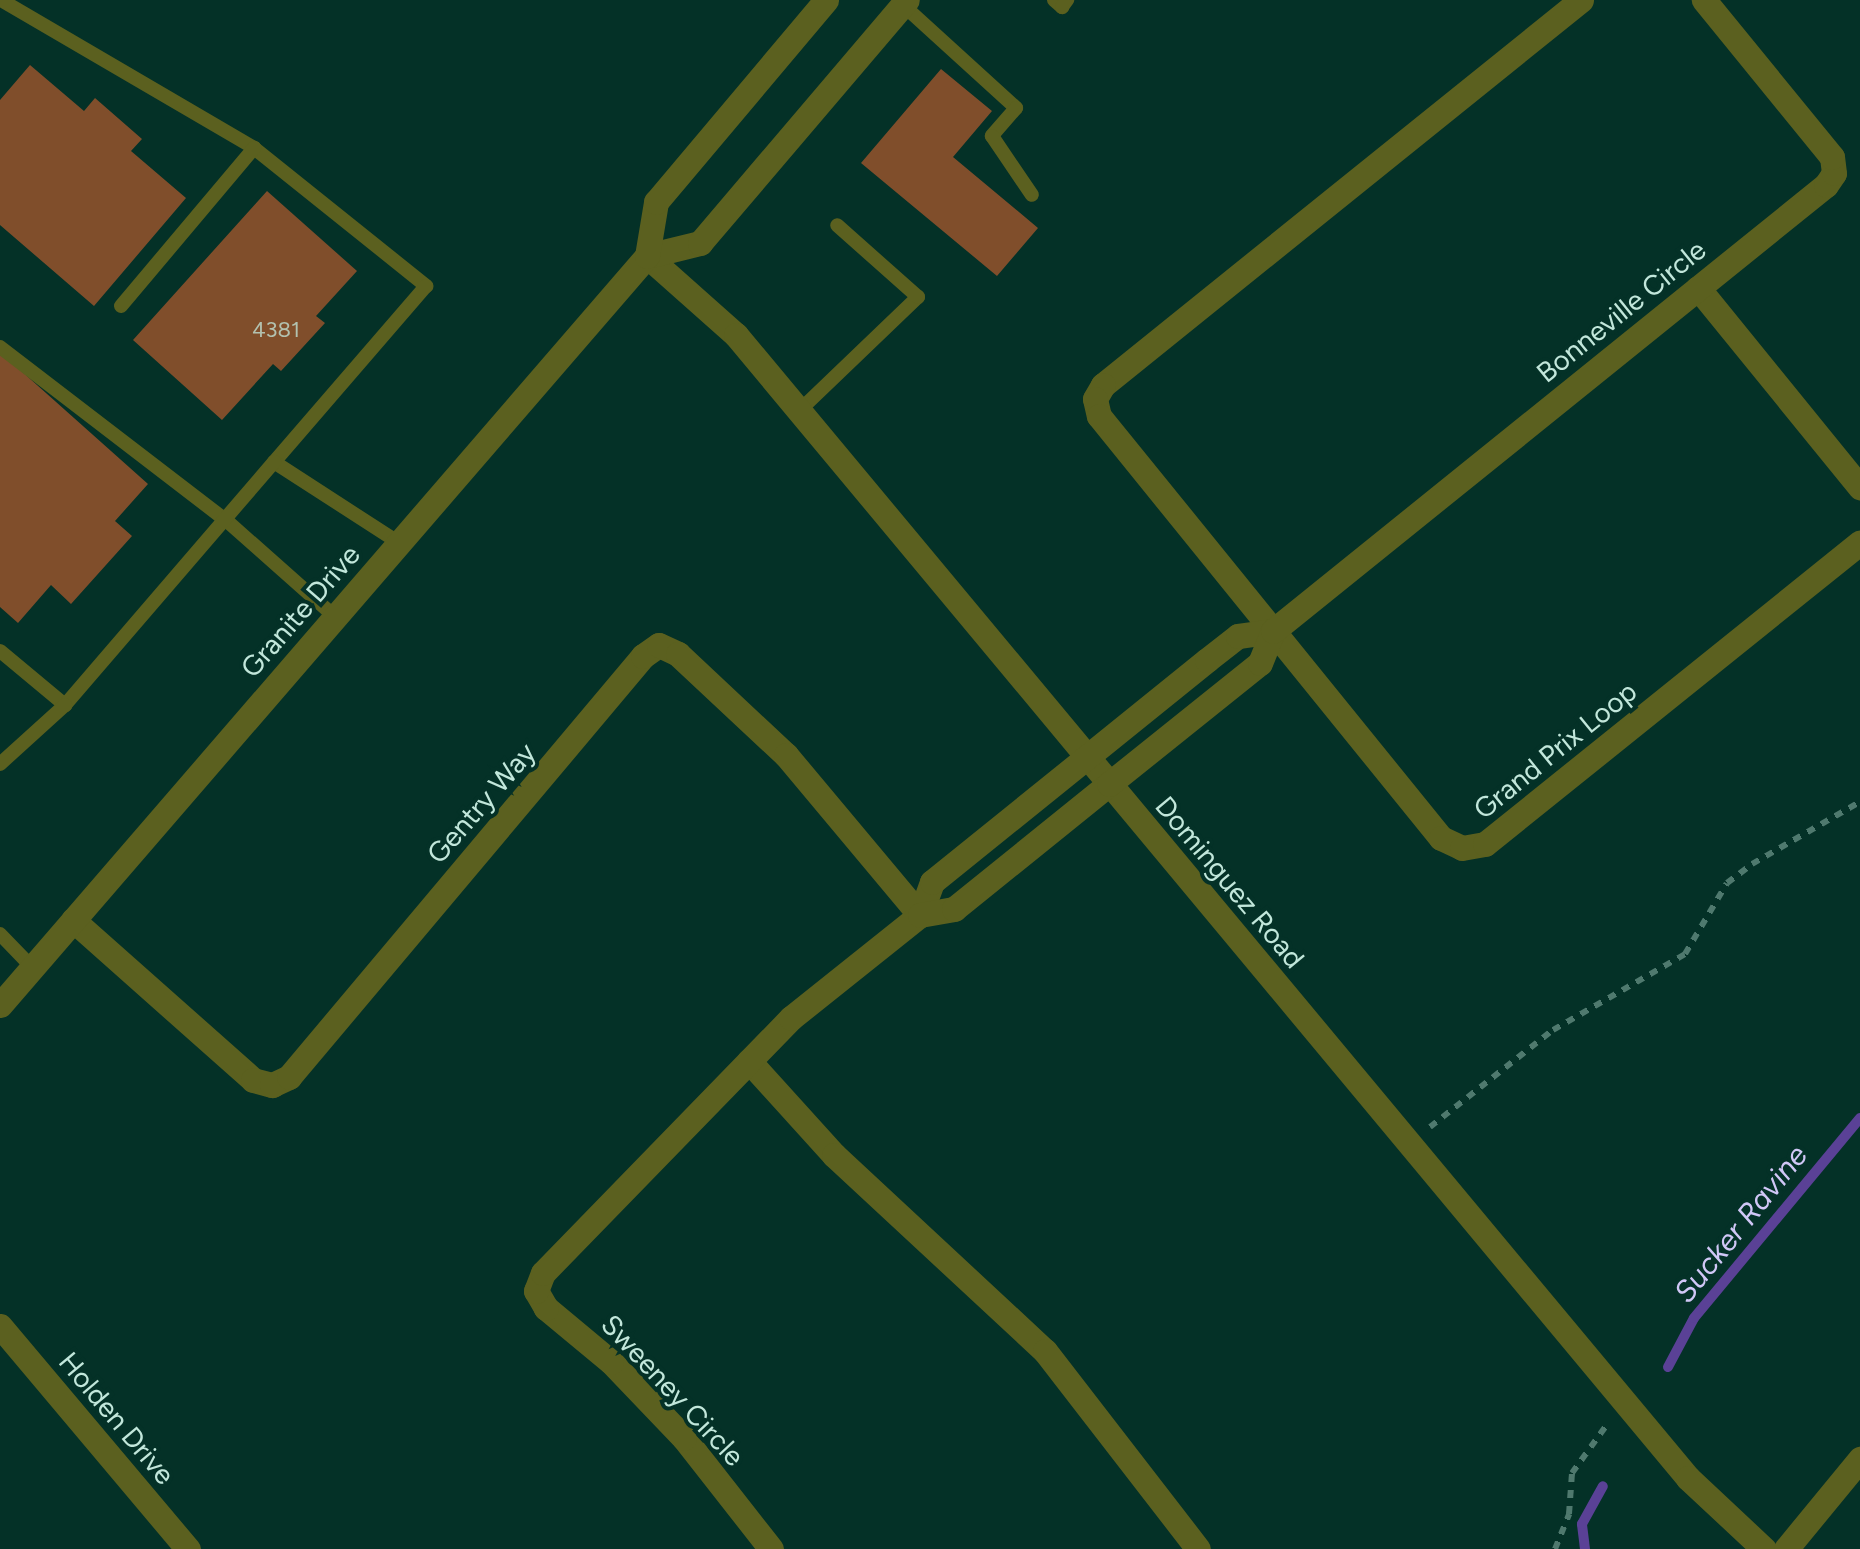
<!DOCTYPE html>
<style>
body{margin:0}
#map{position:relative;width:1860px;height:1549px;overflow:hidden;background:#043127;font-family:Figtree,sans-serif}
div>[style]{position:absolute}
.stream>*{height:10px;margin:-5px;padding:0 5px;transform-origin:5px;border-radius:5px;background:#5a4196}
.building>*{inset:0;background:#804e2b}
.path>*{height:6px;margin-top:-3px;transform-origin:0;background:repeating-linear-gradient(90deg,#4f796e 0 8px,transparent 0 16px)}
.service>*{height:14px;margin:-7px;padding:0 7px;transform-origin:7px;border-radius:7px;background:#5b601f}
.minor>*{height:25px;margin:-12.5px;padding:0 12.5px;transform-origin:12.5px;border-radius:12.5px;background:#5b601f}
.tertiary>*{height:25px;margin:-12.5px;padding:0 12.5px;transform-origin:12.5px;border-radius:12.5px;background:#5b601f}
span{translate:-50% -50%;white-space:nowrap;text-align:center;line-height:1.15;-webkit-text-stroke:8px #043127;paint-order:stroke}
.number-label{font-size:22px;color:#b2c1af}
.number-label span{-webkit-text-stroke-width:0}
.street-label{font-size:28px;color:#c2e7db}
.water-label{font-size:30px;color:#d0c7f6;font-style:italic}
</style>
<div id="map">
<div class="stream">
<i style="left:1668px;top:1367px;width:55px;rotate:-62deg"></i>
<i style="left:1694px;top:1318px;width:260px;rotate:-50.3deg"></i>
<i style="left:1585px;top:1549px;width:25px;rotate:-97deg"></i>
<i style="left:1582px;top:1524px;width:43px;rotate:-61.1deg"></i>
</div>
<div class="building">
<i style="clip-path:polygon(30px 65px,84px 111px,95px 98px,142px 139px,131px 151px,186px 198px,94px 306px,0 225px,0 100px)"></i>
<i style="clip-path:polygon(941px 69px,992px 111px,953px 157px,1038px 228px,997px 276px,861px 163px)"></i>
<i style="clip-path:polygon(267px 191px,357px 271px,316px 316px,325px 323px,281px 371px,273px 364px,222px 420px,133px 340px)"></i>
<i style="clip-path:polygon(0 352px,148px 484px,115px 521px,132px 536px,71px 604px,51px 585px,18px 623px,0 607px)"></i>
</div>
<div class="path">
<i style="left:1430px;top:1127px;width:157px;rotate:-38.3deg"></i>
<i style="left:1553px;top:1030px;width:152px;rotate:-29.9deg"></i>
<i style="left:1685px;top:954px;width:82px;rotate:-59.4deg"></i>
<i style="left:1727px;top:883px;width:31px;rotate:-37deg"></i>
<i style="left:1752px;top:864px;width:125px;rotate:-29.9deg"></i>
<i style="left:1555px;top:1549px;width:38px;rotate:-68deg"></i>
<i style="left:1569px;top:1514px;width:41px;rotate:-85.8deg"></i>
<i style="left:1572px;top:1473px;width:62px;rotate:-54.2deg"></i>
</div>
<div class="service">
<i style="left:1px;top:0;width:293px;rotate:30.3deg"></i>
<i style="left:254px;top:148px;width:221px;rotate:38.7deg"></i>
<i style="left:426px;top:286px;width:233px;rotate:130.8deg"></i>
<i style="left:274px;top:462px;width:149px;rotate:32.9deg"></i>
<i style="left:1054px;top:0;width:11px;rotate:41deg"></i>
<i style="left:1062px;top:7px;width:9px;rotate:-54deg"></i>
<i style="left:903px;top:5px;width:153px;rotate:42.3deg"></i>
<i style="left:1016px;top:108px;width:37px;rotate:131deg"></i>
<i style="left:992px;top:136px;width:71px;rotate:55.9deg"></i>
<i style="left:121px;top:306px;width:207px;rotate:-49.9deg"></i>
<i style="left:0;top:347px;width:286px;rotate:37.5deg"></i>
<i style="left:227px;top:521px;width:144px;rotate:41.6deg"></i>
<i style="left:799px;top:411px;width:165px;rotate:-43.8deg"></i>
<i style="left:918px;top:297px;width:108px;rotate:-138.4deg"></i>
<i style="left:0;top:651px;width:85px;rotate:39.7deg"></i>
<i style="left:65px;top:705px;width:321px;rotate:-49.3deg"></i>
<i style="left:0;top:764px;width:88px;rotate:-42.2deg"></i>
<i style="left:0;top:934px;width:46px;rotate:45.9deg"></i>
</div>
<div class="minor">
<i style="left:1581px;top:0;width:614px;rotate:141.15deg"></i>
<i style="left:1103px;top:385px;width:16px;rotate:120deg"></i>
<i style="left:1095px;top:399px;width:17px;rotate:77deg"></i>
<i style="left:1099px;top:416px;width:543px;rotate:50.98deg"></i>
<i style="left:1441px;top:838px;width:23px;rotate:25deg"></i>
<i style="left:1462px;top:848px;width:23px;rotate:-10deg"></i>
<i style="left:1485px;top:844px;width:481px;rotate:-38.8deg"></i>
<i style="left:647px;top:256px;width:119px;rotate:41.6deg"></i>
<i style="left:736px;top:335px;width:1488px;rotate:50.21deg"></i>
<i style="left:1688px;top:1478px;width:104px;rotate:43.1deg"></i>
<i style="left:1698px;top:288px;width:257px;rotate:50.9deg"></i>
<i style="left:920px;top:915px;width:35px;rotate:-70deg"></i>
<i style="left:932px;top:882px;width:353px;rotate:-38.9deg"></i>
<i style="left:1207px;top:660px;width:39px;rotate:-38deg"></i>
<i style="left:1238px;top:636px;width:35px;rotate:-8deg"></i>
<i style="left:73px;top:920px;width:241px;rotate:41.6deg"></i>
<i style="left:253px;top:1080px;width:20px;rotate:15deg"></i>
<i style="left:272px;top:1085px;width:19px;rotate:-25deg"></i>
<i style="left:289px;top:1077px;width:550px;rotate:-49.94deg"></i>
<i style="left:643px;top:656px;width:19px;rotate:-35deg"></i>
<i style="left:659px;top:645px;width:21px;rotate:25deg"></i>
<i style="left:678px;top:654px;width:148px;rotate:43.1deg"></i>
<i style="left:786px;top:755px;width:209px;rotate:50.1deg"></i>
<i style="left:749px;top:1061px;width:127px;rotate:47.9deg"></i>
<i style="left:834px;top:1155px;width:288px;rotate:42.9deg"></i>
<i style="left:1045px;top:1351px;width:250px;rotate:52.3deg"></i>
<i style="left:0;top:1326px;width:292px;rotate:49.9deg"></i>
<i style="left:771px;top:1549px;width:141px;rotate:-128.1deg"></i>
<i style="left:684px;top:1438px;width:105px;rotate:-133.8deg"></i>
<i style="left:611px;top:1362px;width:85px;rotate:-140.3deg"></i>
<i style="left:546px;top:1308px;width:20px;rotate:-120deg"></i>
<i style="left:536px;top:1291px;width:19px;rotate:-69deg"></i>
<i style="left:543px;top:1273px;width:356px;rotate:-45.8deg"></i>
<i style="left:791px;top:1018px;width:165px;rotate:-38.6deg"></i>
<i style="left:920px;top:915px;width:35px;rotate:-10deg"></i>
<i style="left:954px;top:909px;width:199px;rotate:-38.9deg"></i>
<i style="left:1109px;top:784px;width:193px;rotate:-38.7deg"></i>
<i style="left:1260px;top:663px;width:35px;rotate:-68deg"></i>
<i style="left:1273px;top:631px;width:710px;rotate:-38.89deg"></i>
<i style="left:1826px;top:185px;width:14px;rotate:-56deg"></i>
<i style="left:1834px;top:173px;width:16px;rotate:-97deg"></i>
<i style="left:1832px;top:157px;width:203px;rotate:-129.2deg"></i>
<i style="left:1786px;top:1549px;width:117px;rotate:-50.6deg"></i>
</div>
<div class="tertiary">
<i style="left:647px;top:256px;width:55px;rotate:-13.8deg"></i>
<i style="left:700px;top:243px;width:319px;rotate:-49.6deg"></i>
<i style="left:0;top:1005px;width:990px;rotate:-49.18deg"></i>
<i style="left:647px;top:256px;width:55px;rotate:-80.5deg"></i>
<i style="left:656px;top:202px;width:264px;rotate:-49.9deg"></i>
</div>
<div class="number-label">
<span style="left:276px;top:330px">4381</span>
</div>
<div class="street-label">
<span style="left:1621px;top:311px;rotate:-39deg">Bonneville Circle</span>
<span style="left:300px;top:611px;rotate:-49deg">Granite Drive</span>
<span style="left:1555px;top:750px;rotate:-39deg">Grand Prix Loop</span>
<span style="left:481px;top:803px;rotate:-49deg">Gentry Way</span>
<span style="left:1230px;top:882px;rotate:50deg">Dominguez Road</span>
<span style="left:673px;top:1390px;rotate:47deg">Sweeney Circle</span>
<span style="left:117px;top:1418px;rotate:50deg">Holden Drive</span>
</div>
<div class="water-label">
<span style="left:1741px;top:1224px;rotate:-51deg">Sucker Ravine</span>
</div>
</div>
